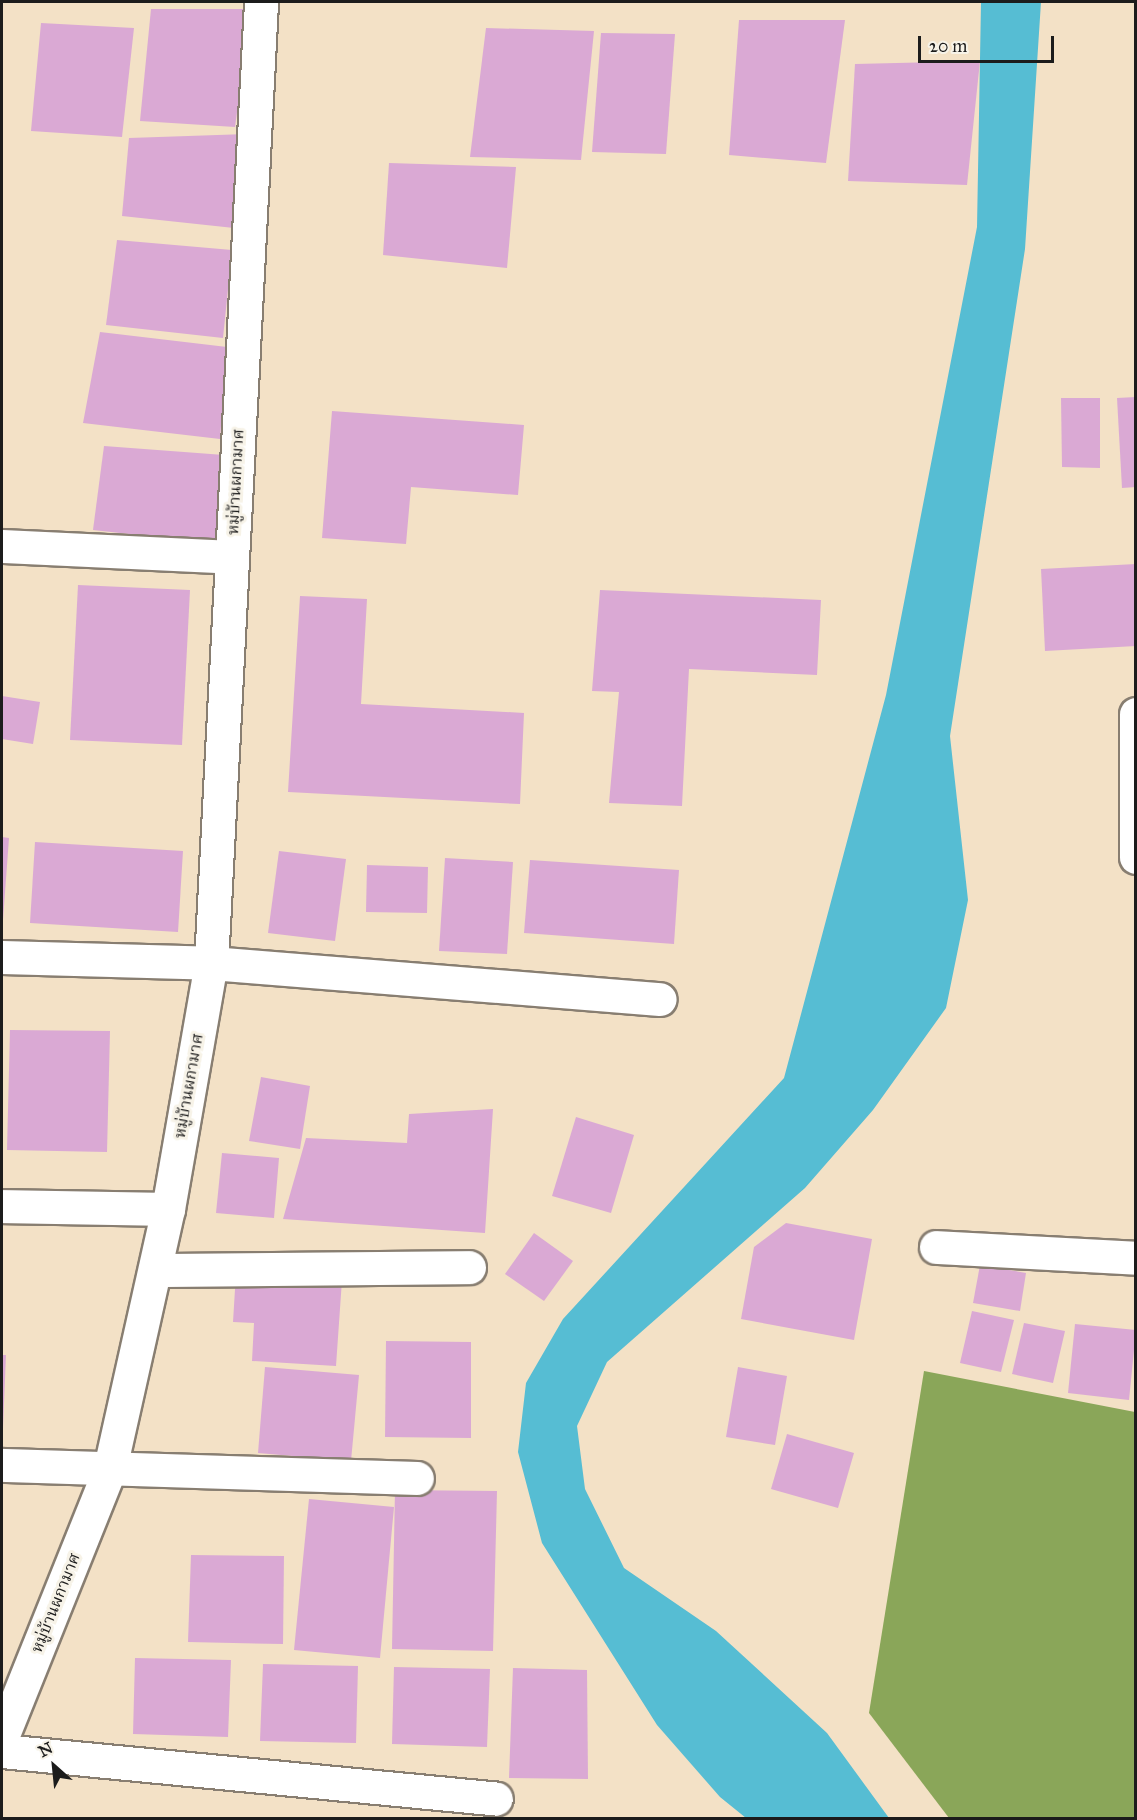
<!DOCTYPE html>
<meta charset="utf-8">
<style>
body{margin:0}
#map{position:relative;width:1137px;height:1820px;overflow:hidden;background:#f3e1c6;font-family:"IM FELL Great Primer","Noto Serif Thai",serif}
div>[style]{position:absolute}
.forest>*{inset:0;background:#8aa659}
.water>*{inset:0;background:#56bdd3}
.building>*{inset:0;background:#daa9d4}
.roads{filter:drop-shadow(2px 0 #887e71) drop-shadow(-2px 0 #887e71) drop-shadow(0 2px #887e71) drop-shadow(0 -2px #887e71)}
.street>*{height:33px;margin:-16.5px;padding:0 16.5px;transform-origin:16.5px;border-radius:16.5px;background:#fff}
span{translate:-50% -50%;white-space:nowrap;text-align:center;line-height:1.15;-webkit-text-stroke:6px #f7f3e8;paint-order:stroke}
.street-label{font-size:16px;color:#1c1c1c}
.frame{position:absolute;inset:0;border:3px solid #1c1c1c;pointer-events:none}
.north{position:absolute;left:24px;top:1736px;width:60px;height:60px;-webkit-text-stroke:4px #f7f3e8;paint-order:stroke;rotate:333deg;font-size:16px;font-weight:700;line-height:24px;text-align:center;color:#1c1c1c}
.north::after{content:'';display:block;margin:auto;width:21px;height:27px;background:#1c1c1c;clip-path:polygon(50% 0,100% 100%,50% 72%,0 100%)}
.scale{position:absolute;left:918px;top:36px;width:136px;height:27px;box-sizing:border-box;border:3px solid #1c1c1c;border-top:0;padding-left:8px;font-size:18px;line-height:21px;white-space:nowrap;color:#1c1c1c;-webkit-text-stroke:4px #f7f3e8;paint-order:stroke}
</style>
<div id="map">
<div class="forest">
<i style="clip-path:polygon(924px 1371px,1135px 1412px,1135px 1818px,949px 1818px,869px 1713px)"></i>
</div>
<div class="water">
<i style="clip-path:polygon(981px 2px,1041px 2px,1025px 249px,950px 736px,968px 900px,946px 1008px,873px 1110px,805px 1188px,607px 1362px,577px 1426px,585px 1489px,624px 1568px,716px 1631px,827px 1733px,889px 1818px,746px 1818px,720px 1797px,657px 1725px,542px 1543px,518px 1452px,526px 1383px,563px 1319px,784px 1078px,886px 695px,977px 227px)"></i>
</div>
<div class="building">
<i style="clip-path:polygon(151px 9px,251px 9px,235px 127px,140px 121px)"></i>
<i style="clip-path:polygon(739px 20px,845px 20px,826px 163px,729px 155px)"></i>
<i style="clip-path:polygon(41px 23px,134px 28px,122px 137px,31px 131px)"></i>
<i style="clip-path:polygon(486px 28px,594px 31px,581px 160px,470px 157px)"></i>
<i style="clip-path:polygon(601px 33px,675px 34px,666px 154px,592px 152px)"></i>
<i style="clip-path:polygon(980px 61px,967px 185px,848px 181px,855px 64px)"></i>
<i style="clip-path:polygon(247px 134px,234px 228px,122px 216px,129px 138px)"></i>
<i style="clip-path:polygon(389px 163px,516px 167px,507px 268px,383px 255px)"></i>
<i style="clip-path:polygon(117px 240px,232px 250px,223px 338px,106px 325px)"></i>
<i style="clip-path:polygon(100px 332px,227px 347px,220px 439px,83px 423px)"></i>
<i style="clip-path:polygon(1136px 397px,1136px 487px,1122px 488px,1117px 398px)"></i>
<i style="clip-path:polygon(1061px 398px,1100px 398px,1100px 468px,1062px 467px)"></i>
<i style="clip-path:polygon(332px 411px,524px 425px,518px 495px,411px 487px,406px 544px,322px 538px)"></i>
<i style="clip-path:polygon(104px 446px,224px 455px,220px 544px,93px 530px)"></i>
<i style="clip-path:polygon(1136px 564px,1136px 646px,1045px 651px,1041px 569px)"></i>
<i style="clip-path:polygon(78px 585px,190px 590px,182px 745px,70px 740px)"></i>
<i style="clip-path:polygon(600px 590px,821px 600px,817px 675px,689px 669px,682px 806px,609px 803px,619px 692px,592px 691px)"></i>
<i style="clip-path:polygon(300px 596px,367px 599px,361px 704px,524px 713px,520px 804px,288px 792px)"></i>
<i style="clip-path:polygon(2px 696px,40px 702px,33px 744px,2px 739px)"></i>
<i style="clip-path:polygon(2px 837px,9px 838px,3px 920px,2px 920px)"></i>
<i style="clip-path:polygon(35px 842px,183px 851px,178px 932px,30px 923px)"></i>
<i style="clip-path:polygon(279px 851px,346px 859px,335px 941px,268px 933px)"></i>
<i style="clip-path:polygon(445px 858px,513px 862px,507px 954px,439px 951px)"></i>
<i style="clip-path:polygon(530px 860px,679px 870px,674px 944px,524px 933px)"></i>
<i style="clip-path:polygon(367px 865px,428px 867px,427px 913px,366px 912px)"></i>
<i style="clip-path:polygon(10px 1030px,110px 1031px,107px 1152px,7px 1150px)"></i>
<i style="clip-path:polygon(261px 1077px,310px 1086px,300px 1149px,249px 1141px)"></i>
<i style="clip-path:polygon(493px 1109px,485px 1233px,283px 1219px,306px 1138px,407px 1143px,409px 1114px)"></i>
<i style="clip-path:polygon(576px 1117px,634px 1135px,611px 1213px,552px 1196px)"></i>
<i style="clip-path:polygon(222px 1153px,279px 1158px,274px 1218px,216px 1213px)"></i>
<i style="clip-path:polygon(786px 1223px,872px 1239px,854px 1340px,741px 1319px,754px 1247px)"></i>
<i style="clip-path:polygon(534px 1233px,573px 1261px,544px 1301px,505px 1274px)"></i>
<i style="clip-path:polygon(980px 1265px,1026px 1273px,1020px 1311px,973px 1303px)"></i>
<i style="clip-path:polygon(236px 1273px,342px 1280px,336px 1366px,252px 1361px,254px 1323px,233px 1322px)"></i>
<i style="clip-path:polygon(972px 1311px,1014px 1320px,1001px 1372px,960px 1363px)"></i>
<i style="clip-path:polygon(1024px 1323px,1065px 1331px,1053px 1383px,1012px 1374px)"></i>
<i style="clip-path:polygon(1075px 1324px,1136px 1330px,1129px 1400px,1068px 1393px)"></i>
<i style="clip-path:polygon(386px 1341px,471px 1342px,471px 1438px,385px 1437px)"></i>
<i style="clip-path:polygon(2px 1355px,6px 1355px,3px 1428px,2px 1428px)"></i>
<i style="clip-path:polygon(265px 1367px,359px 1375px,351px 1461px,258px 1453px)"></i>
<i style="clip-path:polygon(738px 1367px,787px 1376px,775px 1445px,726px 1437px)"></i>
<i style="clip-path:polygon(787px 1434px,854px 1453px,838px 1508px,771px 1489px)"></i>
<i style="clip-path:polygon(395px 1490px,497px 1491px,493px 1651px,392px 1649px)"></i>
<i style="clip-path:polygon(309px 1499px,394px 1507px,380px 1658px,294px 1650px)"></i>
<i style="clip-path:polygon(191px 1555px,284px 1556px,283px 1644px,188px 1642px)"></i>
<i style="clip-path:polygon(135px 1658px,231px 1660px,228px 1737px,133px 1734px)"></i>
<i style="clip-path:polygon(263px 1664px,358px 1666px,356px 1743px,260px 1741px)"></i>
<i style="clip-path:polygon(394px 1667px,490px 1669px,487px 1747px,392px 1744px)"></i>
<i style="clip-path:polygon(513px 1668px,587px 1670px,588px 1779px,509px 1778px)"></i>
</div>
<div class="roads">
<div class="street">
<i style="left:2px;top:546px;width:230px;rotate:2.7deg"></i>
<i style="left:1136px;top:714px;width:143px;rotate:90deg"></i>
<i style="left:2px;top:957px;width:209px;rotate:1.6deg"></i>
<i style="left:211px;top:963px;width:450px;rotate:4.6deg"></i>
<i style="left:2px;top:1206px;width:166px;rotate:1deg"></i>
<i style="left:936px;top:1247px;width:200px;rotate:3.1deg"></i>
<i style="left:155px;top:1270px;width:314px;rotate:-0.5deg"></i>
<i style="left:2px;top:1465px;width:415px;rotate:1.8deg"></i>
<i style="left:2px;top:1737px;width:290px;rotate:-68.1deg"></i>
<i style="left:110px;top:1468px;width:265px;rotate:-77.4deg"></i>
<i style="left:168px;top:1209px;width:250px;rotate:-80.1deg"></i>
<i style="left:211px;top:963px;width:962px;rotate:-87.02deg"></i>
<i style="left:2px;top:1751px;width:496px;rotate:5.5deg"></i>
</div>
</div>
<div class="street-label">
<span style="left:236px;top:482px;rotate:-87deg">หมู่บ้านผกามาศ</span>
<span style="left:189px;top:1086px;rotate:-80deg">หมู่บ้านผกามาศ</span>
<span style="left:56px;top:1603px;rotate:-68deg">หมู่บ้านผกามาศ</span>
</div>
<div class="frame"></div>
<div class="north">N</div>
<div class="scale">20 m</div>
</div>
